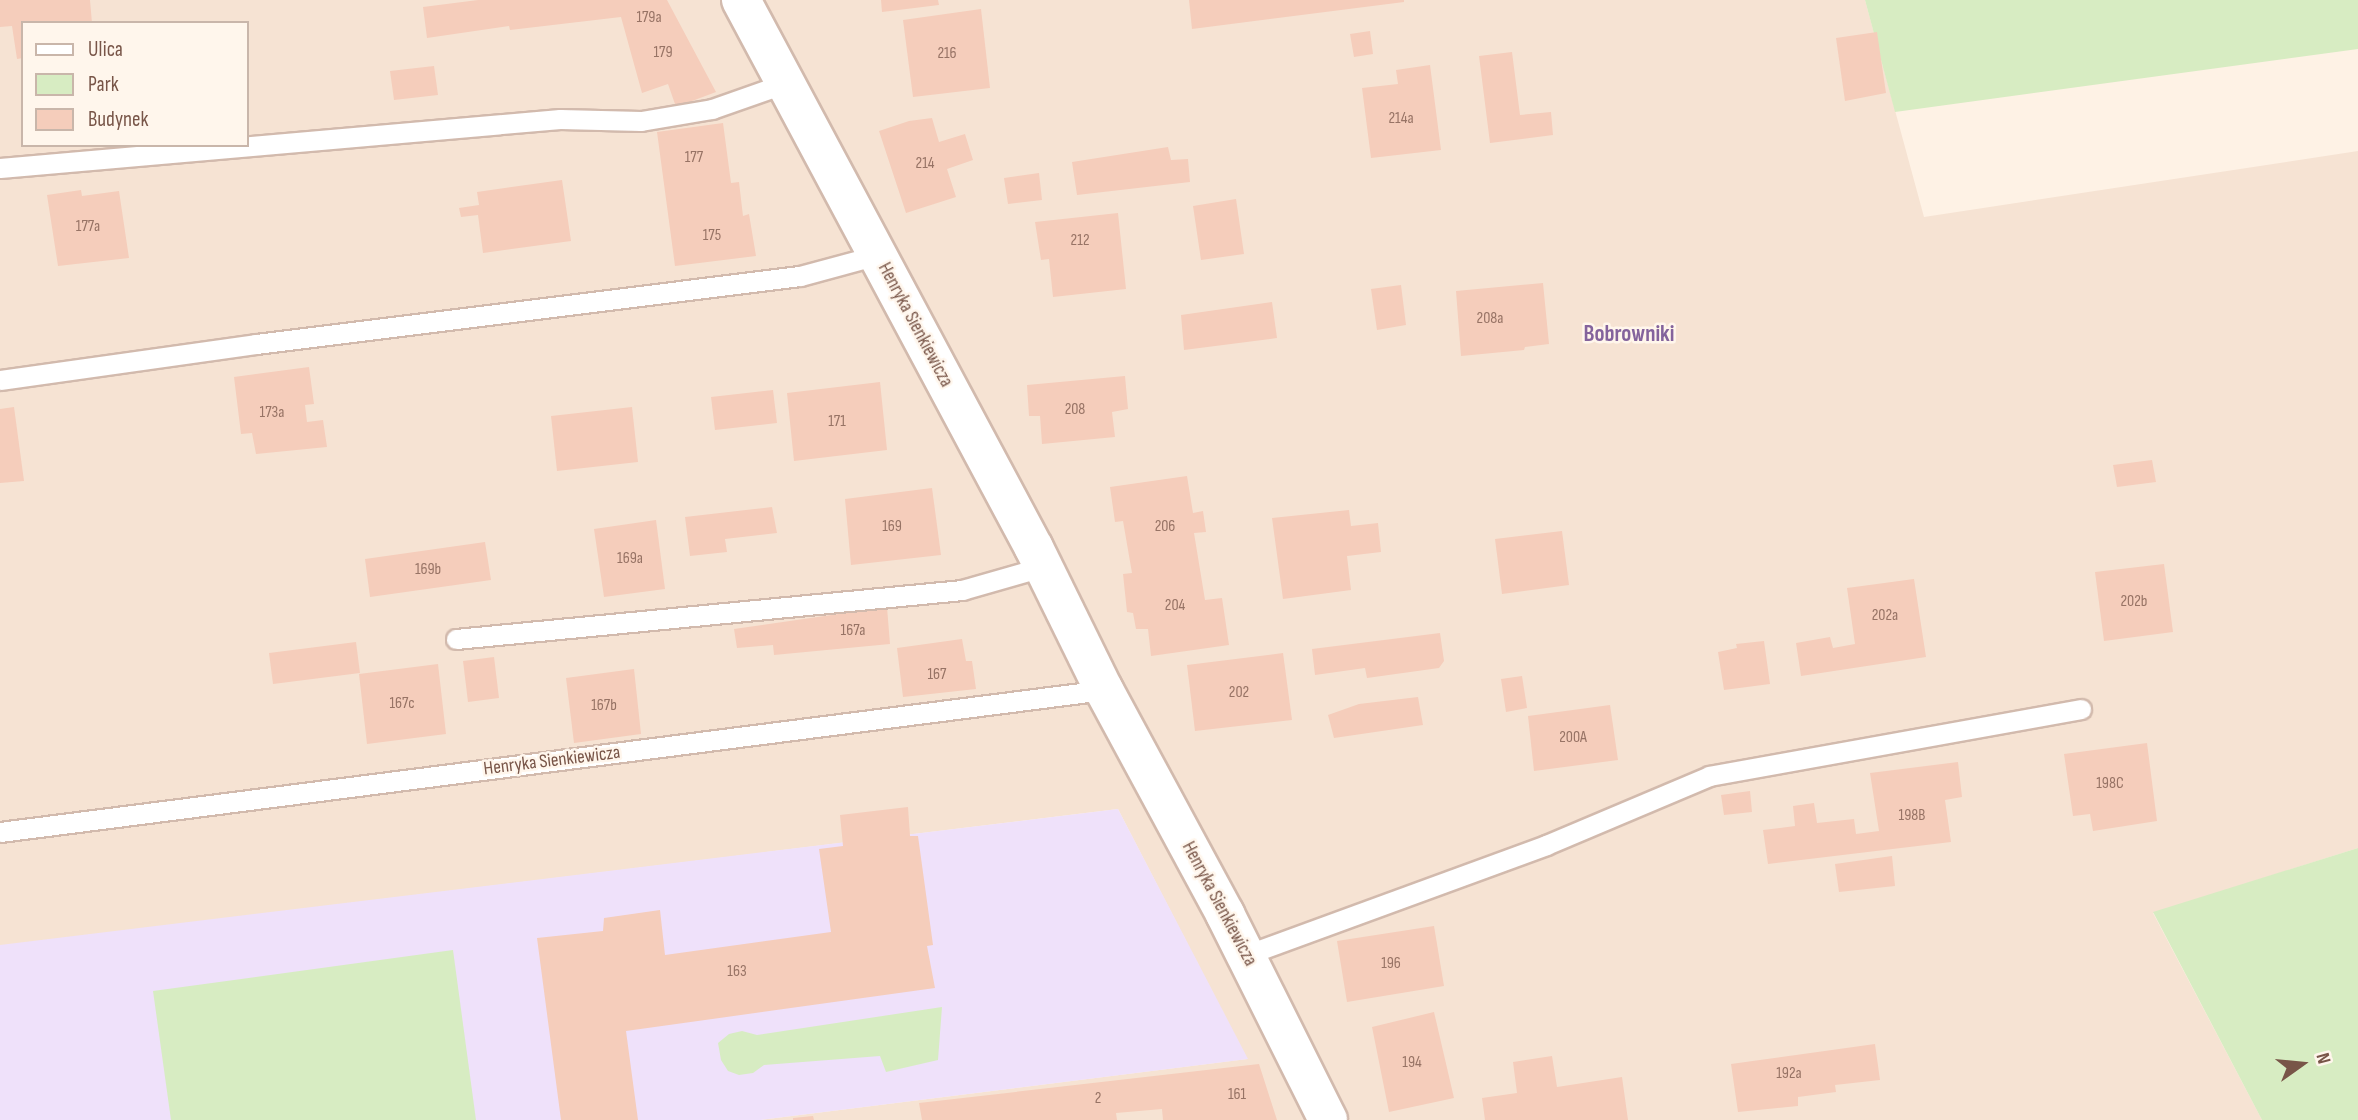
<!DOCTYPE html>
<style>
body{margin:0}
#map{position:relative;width:2358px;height:1120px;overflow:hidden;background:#fef2e5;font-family:"Sofia Sans Condensed",sans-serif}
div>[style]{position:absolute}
.residential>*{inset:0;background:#f6e3d3}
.education>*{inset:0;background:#efe1fa}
.green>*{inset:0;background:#d7ecc2}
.building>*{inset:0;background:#f5cdbb}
.roads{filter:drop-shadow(2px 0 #d2baad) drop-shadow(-2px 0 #d2baad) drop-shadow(0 2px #d2baad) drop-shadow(0 -2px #d2baad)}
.lane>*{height:19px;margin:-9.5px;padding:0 9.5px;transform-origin:9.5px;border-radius:9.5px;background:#fff}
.secondary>*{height:38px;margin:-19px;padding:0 19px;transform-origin:19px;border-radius:19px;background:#fff}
span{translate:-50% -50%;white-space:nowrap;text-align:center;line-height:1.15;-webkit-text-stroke:5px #fff6ec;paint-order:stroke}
.number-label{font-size:16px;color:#977365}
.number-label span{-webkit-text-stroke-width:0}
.street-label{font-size:19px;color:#785548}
.quarter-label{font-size:23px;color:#84639c;font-weight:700}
.legend{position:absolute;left:21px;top:21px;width:228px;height:126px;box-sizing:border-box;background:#fff6ec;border:2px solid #c9b6aa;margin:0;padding:9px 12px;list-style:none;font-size:21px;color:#785548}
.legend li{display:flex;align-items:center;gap:14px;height:35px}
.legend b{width:35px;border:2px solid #c9b6aa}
.north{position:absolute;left:2267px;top:1029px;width:70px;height:70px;-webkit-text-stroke:5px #fff6ec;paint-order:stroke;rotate:75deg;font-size:19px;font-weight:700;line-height:28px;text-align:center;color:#785548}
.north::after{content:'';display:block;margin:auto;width:24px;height:32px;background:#785548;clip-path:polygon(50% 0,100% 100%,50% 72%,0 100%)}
</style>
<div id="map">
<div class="residential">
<i style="clip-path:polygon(evenodd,0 0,1865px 0,1924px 217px,2358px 151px,2358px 848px,2153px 913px,2262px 1120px,761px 1120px,1247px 1059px,1118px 809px,0 946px,0 0,23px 23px,247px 23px,247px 145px,23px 145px,23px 23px)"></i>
</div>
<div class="education">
<i style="clip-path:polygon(1118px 809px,1248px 1059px,761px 1120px,0 1120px,0 945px)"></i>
</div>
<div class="green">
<i style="clip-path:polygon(1865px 0,2358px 0,2358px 49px,1895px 112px)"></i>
<i style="clip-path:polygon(2358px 848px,2358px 1120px,2262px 1120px,2153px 912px)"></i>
<i style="clip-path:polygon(453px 950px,476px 1120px,171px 1120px,153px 991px)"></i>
<i style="clip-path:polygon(942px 1007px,938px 1060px,886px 1072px,880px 1056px,764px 1065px,753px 1073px,739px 1075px,728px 1071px,721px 1060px,718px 1043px,729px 1034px,742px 1031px,757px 1035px)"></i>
</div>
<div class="building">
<i style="clip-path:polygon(0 0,90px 0,92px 23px,23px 23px,23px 58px,17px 59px,12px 26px,0 27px)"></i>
<i style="clip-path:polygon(478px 0,667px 0,716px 92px,676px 107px,668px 84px,642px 93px,621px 17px,510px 30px,509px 26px,427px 38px,423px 7px)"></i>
<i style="clip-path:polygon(881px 0,938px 0,939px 5px,882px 12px)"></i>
<i style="clip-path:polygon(1189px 0,1404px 0,1404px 2px,1192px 29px)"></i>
<i style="clip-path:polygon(981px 9px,990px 88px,913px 97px,903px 20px)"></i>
<i style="clip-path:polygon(1370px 31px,1373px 54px,1354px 57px,1350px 34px)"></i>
<i style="clip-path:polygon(1877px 32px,1886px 93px,1845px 101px,1836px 38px)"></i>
<i style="clip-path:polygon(1512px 52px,1520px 115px,1551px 112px,1553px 135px,1490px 143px,1479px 56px)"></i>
<i style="clip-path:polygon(1430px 65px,1441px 150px,1371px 158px,1362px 88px,1398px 84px,1396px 70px)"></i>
<i style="clip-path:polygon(434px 66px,438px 95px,394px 100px,390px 71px)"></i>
<i style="clip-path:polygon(932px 118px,939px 142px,965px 134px,973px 160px,947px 169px,956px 197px,906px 213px,879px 131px,909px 121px)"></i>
<i style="clip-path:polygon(723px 123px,731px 183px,739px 182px,743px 216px,749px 214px,756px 256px,675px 266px,657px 132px)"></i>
<i style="clip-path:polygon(1168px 147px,1171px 160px,1188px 159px,1190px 182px,1077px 195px,1072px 162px)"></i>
<i style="clip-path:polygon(1039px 173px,1042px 200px,1008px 204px,1004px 178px)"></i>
<i style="clip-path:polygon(562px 180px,571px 241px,483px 253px,478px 215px,461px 217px,459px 208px,479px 205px,477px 192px)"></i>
<i style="clip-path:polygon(81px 190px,82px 196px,119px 191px,129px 258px,58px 266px,47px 195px)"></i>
<i style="clip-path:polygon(1236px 199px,1244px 254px,1201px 260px,1193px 206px)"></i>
<i style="clip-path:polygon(1118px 213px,1126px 289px,1053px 297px,1049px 259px,1041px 260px,1035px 222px)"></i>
<i style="clip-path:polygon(1543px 283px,1549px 344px,1525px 347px,1524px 350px,1461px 356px,1456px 291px)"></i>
<i style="clip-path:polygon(1401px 285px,1406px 325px,1377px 330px,1371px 289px)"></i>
<i style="clip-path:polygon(1272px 302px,1277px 338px,1184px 350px,1181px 315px)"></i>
<i style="clip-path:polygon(309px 367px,314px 404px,305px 405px,307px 422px,323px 420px,327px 447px,256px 454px,252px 433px,241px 434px,234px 377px)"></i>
<i style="clip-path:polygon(1125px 376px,1128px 409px,1112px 412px,1115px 437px,1042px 444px,1040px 416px,1029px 416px,1027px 385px)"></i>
<i style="clip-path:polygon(880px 382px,887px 450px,794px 461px,787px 393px)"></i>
<i style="clip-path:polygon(773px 390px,777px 423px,715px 430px,711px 397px)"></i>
<i style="clip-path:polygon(14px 407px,24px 481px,0 483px,0 409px)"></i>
<i style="clip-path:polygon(632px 407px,638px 462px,557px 471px,551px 416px)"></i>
<i style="clip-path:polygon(2152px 460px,2156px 482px,2117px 487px,2113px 465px)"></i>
<i style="clip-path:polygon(1187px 476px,1193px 513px,1203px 511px,1206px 532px,1194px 533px,1205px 600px,1222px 598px,1229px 645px,1151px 656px,1148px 629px,1136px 629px,1133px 613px,1127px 612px,1123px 574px,1132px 573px,1123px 521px,1115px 522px,1110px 487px)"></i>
<i style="clip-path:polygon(932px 488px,941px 555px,851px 565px,845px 499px)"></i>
<i style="clip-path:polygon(772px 507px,777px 533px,725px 539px,727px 552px,690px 556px,685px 517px)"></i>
<i style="clip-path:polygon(1349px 510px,1351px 526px,1378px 523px,1381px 552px,1347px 556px,1351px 590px,1283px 599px,1272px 518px)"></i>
<i style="clip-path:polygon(656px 520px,665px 589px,604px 597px,594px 529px)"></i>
<i style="clip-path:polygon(1562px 531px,1569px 585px,1502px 594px,1495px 539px)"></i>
<i style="clip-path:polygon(485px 542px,491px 580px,370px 597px,365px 559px)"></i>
<i style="clip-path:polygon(2164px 564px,2173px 632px,2104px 641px,2095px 572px)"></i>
<i style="clip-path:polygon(1914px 579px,1926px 657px,1801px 676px,1796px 643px,1830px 637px,1833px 648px,1855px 644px,1847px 588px)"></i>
<i style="clip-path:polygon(887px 607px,890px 644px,774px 655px,773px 645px,737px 648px,734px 629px)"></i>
<i style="clip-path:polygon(1440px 633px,1444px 661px,1439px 668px,1367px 678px,1365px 668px,1315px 675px,1312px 649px)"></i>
<i style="clip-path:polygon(962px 639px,966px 661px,972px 661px,976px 689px,903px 697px,897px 648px)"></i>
<i style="clip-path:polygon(1764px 641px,1770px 684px,1724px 690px,1718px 652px,1737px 648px,1736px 644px)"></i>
<i style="clip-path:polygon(356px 642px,360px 673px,273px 684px,269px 653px)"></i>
<i style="clip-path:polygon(1283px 653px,1292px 720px,1195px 731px,1187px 665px)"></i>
<i style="clip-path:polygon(494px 657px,499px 698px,468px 702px,463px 661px)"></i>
<i style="clip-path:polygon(438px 664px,446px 734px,367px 744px,359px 674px)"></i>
<i style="clip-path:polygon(634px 669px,641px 734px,574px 743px,566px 678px)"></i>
<i style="clip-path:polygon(1522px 676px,1527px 708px,1506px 712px,1501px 679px)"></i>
<i style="clip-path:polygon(1418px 697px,1423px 725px,1334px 738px,1328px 715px,1359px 704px)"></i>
<i style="clip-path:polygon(1610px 705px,1618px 760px,1534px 771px,1528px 716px)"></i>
<i style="clip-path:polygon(2147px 743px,2157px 821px,2093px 831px,2090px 814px,2073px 816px,2064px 754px)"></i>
<i style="clip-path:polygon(1958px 762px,1962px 797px,1945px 800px,1951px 842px,1768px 864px,1763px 830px,1795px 826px,1793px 806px,1814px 803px,1817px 823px,1854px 819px,1856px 834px,1879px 831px,1870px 773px)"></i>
<i style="clip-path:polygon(1750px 791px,1752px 812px,1724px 815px,1721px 795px)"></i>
<i style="clip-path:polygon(908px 807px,910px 836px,918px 836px,933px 945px,927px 946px,935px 988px,626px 1031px,638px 1120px,561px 1120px,537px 938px,603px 931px,604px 918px,660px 910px,665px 955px,831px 932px,819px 849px,843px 846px,840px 815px)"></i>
<i style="clip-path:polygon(1892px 856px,1895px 886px,1839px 892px,1835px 864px)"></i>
<i style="clip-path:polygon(1434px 926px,1444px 986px,1347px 1002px,1337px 941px)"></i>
<i style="clip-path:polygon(1434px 1012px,1454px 1098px,1389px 1112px,1372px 1027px)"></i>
<i style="clip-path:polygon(1875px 1044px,1880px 1080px,1835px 1085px,1836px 1092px,1798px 1097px,1798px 1106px,1738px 1112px,1731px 1064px)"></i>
<i style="clip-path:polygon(1552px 1056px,1557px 1087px,1622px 1077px,1628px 1120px,1485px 1120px,1482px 1098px,1517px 1093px,1513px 1062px)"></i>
<i style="clip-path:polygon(1259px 1064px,1277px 1120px,1163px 1120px,1162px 1109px,1116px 1113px,1117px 1120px,922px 1120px,919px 1103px)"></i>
<i style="clip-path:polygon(813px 1116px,814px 1120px,793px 1120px,793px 1118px)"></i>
</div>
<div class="roads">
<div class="lane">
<i style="left:0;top:168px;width:562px;rotate:-5deg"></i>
<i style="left:560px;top:119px;width:81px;rotate:1.4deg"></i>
<i style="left:641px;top:121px;width:72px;rotate:-9.6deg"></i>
<i style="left:712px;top:109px;width:78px;rotate:-19.4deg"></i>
<i style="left:0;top:380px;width:259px;rotate:-8deg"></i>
<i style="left:256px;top:344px;width:548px;rotate:-7.13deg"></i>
<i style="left:800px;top:276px;width:81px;rotate:-15.1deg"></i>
<i style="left:456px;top:639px;width:508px;rotate:-5.53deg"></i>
<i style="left:962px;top:590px;width:84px;rotate:-15.9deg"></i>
<i style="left:0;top:832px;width:1113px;rotate:-7.33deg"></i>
<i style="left:1246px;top:955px;width:320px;rotate:-20.1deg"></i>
<i style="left:1546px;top:845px;width:177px;rotate:-22.9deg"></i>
<i style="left:1709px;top:776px;width:378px;rotate:-10.2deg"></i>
</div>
<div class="secondary">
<i style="left:741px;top:0;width:621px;rotate:61.87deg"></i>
<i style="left:1034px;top:548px;width:158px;rotate:63.8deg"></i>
<i style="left:1104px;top:690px;width:255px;rotate:61.6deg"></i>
<i style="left:1225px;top:914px;width:230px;rotate:63.4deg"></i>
</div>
</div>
<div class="number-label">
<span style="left:649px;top:18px">179a</span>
<span style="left:663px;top:53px">179</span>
<span style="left:947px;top:54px">216</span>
<span style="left:1401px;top:119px">214a</span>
<span style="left:694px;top:158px">177</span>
<span style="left:925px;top:164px">214</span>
<span style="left:88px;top:227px">177a</span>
<span style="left:712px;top:236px">175</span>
<span style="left:1080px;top:241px">212</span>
<span style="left:1490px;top:319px">208a</span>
<span style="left:1075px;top:410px">208</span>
<span style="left:272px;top:413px">173a</span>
<span style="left:837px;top:422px">171</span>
<span style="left:892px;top:527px">169</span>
<span style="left:1165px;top:527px">206</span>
<span style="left:630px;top:559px">169a</span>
<span style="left:428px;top:570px">169b</span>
<span style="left:2134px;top:602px">202b</span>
<span style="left:1175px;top:606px">204</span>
<span style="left:1885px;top:616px">202a</span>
<span style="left:853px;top:631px">167a</span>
<span style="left:937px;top:675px">167</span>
<span style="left:1239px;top:693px">202</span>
<span style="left:402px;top:704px">167c</span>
<span style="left:604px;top:706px">167b</span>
<span style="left:1573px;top:738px">200A</span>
<span style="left:2110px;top:784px">198C</span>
<span style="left:1912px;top:816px">198B</span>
<span style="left:1391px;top:964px">196</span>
<span style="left:737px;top:972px">163</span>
<span style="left:1412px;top:1063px">194</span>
<span style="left:1789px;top:1074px">192a</span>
<span style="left:1237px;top:1095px">161</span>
<span style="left:1098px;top:1099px">2</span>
</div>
<div class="street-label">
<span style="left:915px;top:325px;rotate:62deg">Henryka Sienkiewicza</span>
<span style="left:552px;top:761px;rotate:-7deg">Henryka Sienkiewicza</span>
<span style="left:1219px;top:904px;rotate:62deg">Henryka Sienkiewicza</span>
</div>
<div class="quarter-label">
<span style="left:1629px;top:334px">Bobrowniki</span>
</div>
<ul class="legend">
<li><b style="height:9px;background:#fff"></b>Ulica</li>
<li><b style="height:19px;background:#d7ecc2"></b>Park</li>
<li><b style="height:19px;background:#f5cdbb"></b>Budynek</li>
</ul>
<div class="north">N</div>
</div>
